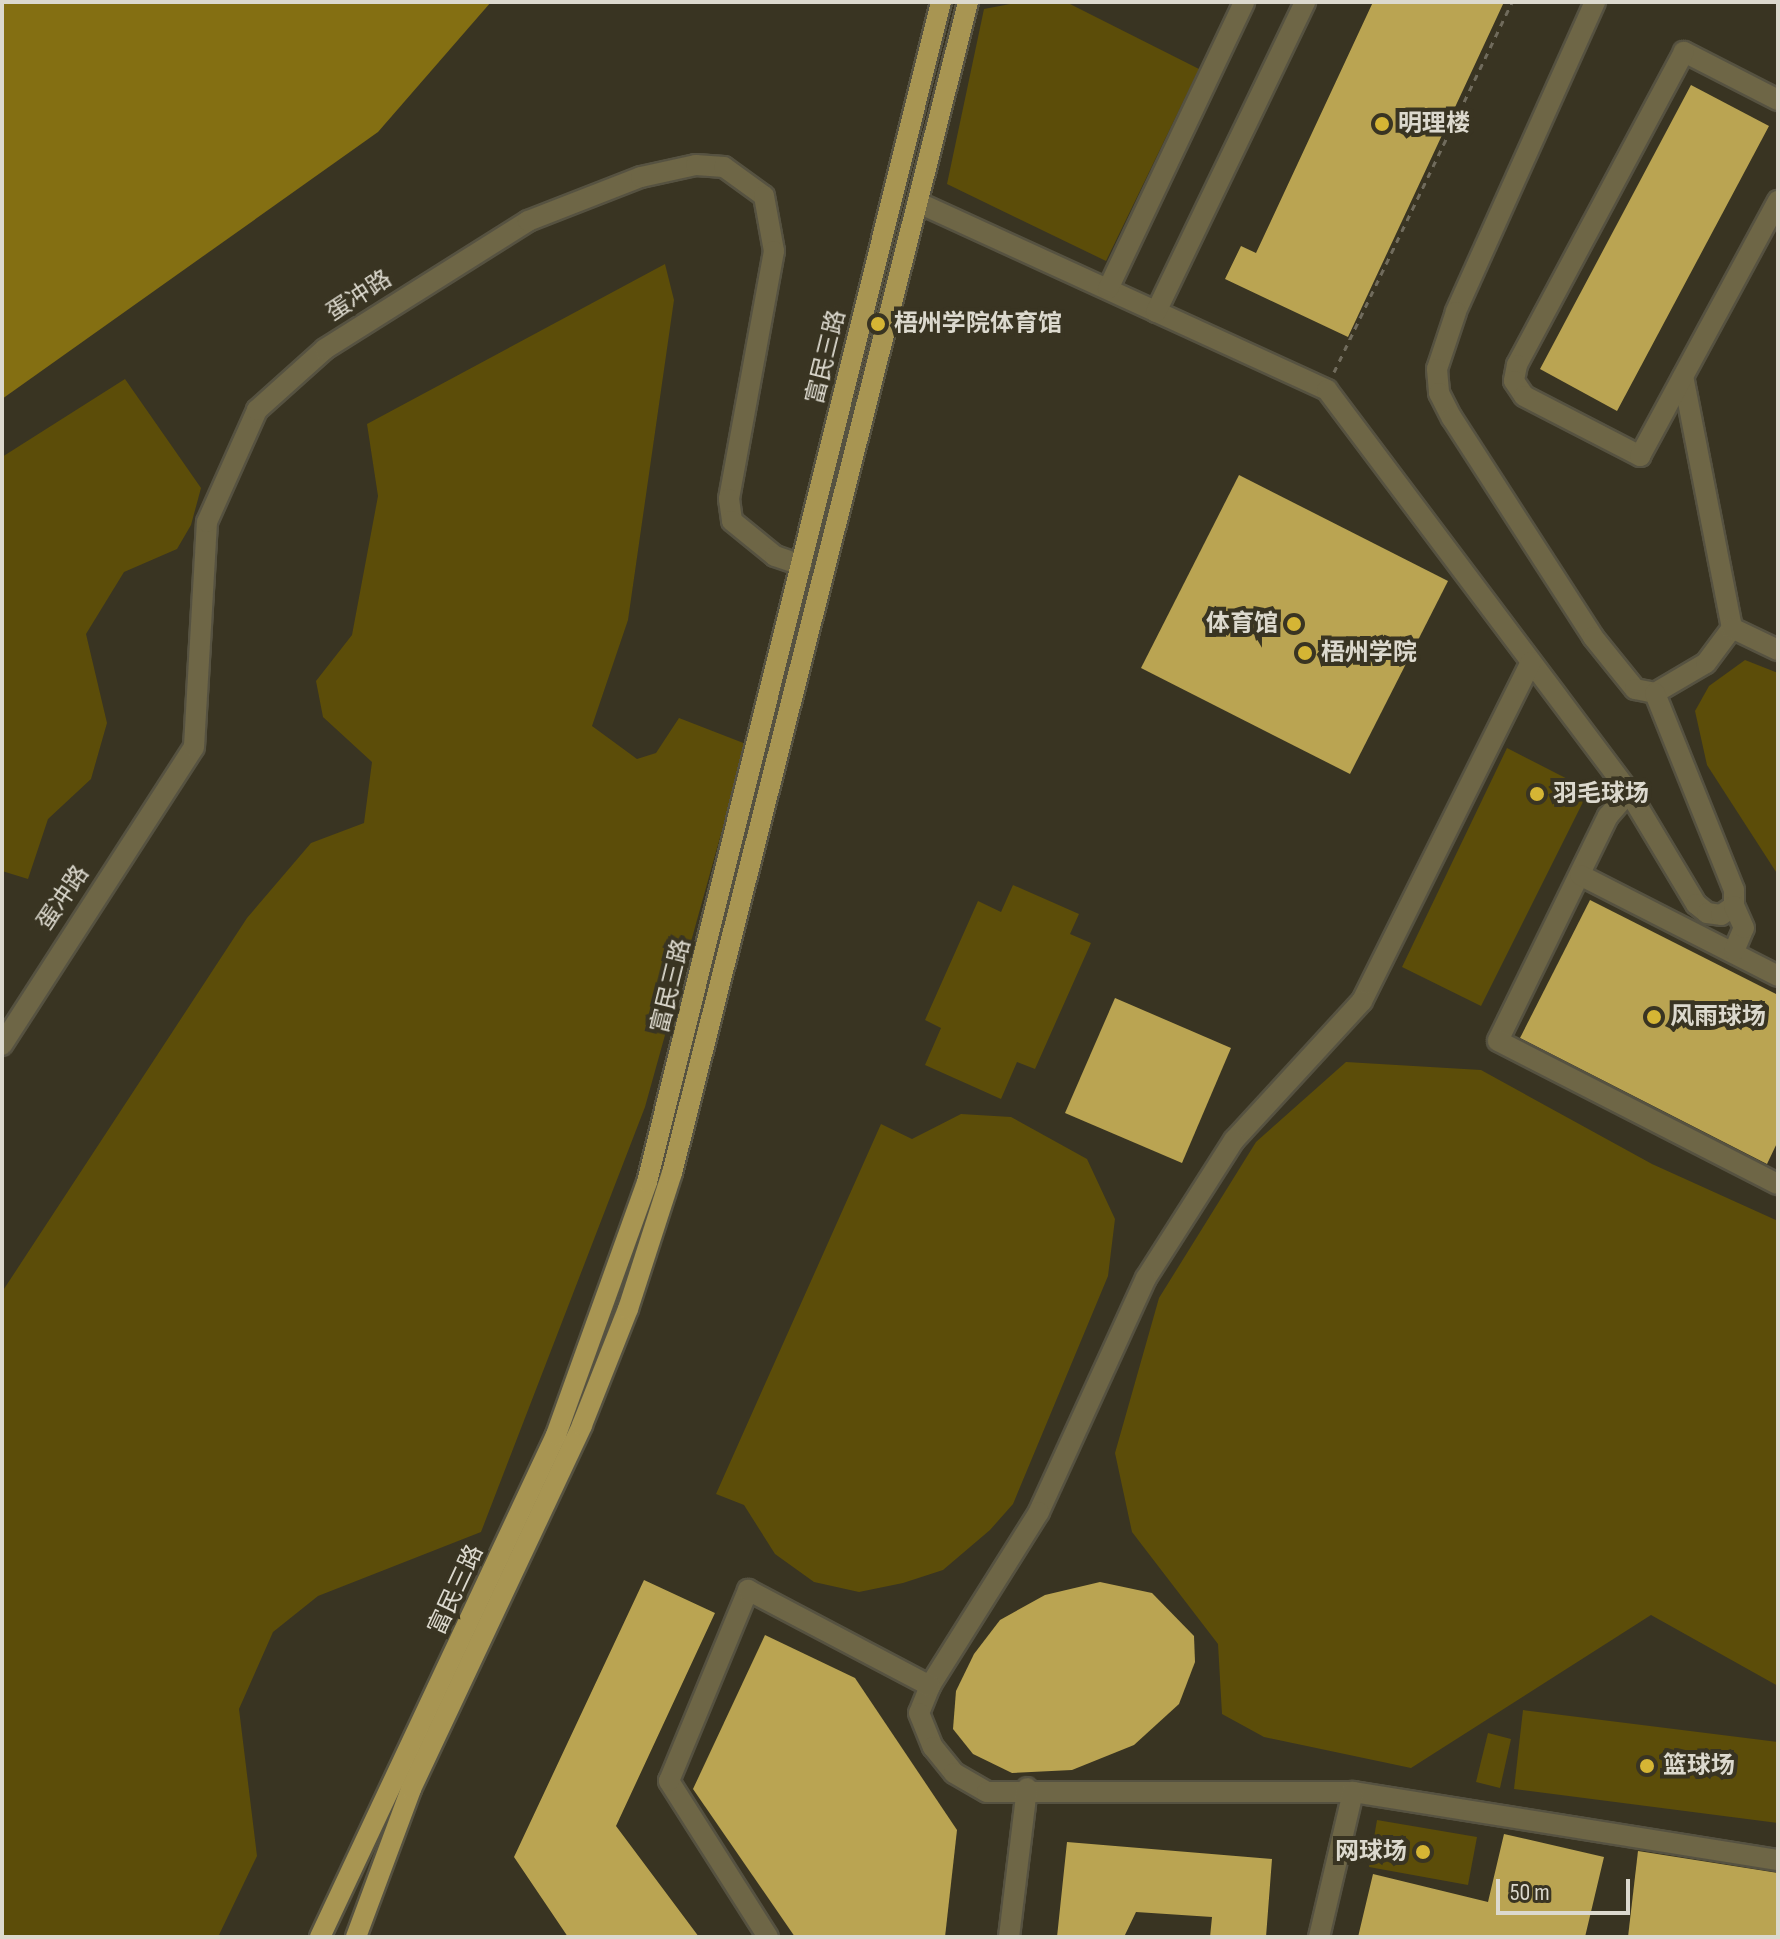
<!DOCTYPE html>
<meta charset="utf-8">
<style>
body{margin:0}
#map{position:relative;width:1780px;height:1939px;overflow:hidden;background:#393422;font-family:"Sofia Sans Condensed","Noto Sans SC",sans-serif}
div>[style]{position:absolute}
.green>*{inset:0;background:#5c4d09}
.water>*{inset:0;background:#846f12}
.building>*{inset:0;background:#baa452}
.path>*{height:3px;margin-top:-1.5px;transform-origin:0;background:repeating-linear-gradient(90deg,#706b5c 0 6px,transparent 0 12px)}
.roads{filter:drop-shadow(2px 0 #565241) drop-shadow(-2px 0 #565241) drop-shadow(0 2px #565241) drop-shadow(0 -2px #565241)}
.minor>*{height:20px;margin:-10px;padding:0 10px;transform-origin:10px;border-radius:10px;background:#6e6646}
.major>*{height:20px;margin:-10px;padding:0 10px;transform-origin:10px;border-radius:10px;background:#a89552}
.dots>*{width:22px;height:22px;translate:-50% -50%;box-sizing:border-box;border:4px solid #393422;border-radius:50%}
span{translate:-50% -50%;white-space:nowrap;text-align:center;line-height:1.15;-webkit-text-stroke:8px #393422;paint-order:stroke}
.poi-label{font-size:24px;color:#dcd9ce;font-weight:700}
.left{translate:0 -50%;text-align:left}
.right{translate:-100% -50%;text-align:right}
.street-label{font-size:24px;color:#dcd9ce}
.frame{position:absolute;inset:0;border:4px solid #dcd9ce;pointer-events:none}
.scale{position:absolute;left:1496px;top:1879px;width:134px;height:36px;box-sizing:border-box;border:4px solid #dcd9ce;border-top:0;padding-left:10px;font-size:24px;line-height:28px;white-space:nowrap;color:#dcd9ce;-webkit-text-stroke:6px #393422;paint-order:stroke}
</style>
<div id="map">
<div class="green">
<i style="clip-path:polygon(1020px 2px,1066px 2px,1199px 69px,1106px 261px,947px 184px,984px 9px)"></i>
<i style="clip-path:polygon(665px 264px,674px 300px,628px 620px,592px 726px,637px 759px,656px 753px,679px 718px,746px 744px,645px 1107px,481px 1532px,318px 1596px,273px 1632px,239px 1709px,257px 1856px,218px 1937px,2px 1937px,2px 1292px,247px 918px,311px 843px,364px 823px,372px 762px,323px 717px,316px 681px,352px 635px,378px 496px,367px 424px)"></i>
<i style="clip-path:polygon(125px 379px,201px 488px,191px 525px,177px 549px,124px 572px,86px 634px,107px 723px,91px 779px,48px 819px,28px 879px,2px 871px,2px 457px)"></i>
<i style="clip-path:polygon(1745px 660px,1778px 673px,1778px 875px,1707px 765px,1695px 711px,1709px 686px)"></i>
<i style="clip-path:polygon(1507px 748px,1589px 790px,1481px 1006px,1402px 967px)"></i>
<i style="clip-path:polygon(1013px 885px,1079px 914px,1070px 934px,1091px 943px,1035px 1069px,1017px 1062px,1001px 1099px,925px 1065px,941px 1028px,925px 1020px,978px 901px,1001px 912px)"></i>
<i style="clip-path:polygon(1346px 1062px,1481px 1070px,1652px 1164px,1778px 1221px,1778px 1686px,1651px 1615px,1411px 1768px,1264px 1737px,1222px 1714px,1218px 1644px,1132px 1532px,1115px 1453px,1159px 1298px,1256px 1142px)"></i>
<i style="clip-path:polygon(961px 1114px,1011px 1117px,1087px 1159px,1115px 1219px,1108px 1276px,1013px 1504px,990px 1530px,943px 1570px,903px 1583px,859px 1592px,814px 1582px,775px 1554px,744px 1505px,716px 1494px,881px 1124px,912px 1139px)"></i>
<i style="clip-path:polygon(1523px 1710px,1778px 1742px,1778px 1823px,1514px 1789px)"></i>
<i style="clip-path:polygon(1488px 1733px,1511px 1739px,1500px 1788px,1476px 1782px)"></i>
<i style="clip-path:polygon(1377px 1820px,1477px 1837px,1468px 1885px,1369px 1867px)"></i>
</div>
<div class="water">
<i style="clip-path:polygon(2px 2px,491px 2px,378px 132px,2px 399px)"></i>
</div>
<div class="building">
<i style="clip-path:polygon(1373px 2px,1504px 2px,1348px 337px,1225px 279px,1241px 246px,1256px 253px)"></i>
<i style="clip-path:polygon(1691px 85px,1769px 126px,1617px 411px,1540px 369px)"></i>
<i style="clip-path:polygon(1239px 475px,1448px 581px,1350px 774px,1141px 668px)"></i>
<i style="clip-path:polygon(1590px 900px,1778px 995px,1778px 1141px,1767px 1164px,1520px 1038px)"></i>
<i style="clip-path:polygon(1115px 998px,1231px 1048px,1182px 1163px,1065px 1113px)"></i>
<i style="clip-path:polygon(644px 1580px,715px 1613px,616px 1826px,699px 1937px,568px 1937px,514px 1857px)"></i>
<i style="clip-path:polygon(1100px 1582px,1152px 1593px,1194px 1636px,1195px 1662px,1179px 1704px,1134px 1745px,1072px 1770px,1012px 1773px,973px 1754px,953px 1729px,956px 1691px,974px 1654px,1000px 1620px,1045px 1595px)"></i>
<i style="clip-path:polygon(765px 1635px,855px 1678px,957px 1830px,945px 1937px,795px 1937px,693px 1789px)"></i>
<i style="clip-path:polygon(1504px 1834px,1604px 1857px,1585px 1937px,1358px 1937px,1373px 1874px,1488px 1902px)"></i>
<i style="clip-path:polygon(1067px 1842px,1272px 1859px,1266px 1937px,1210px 1937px,1212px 1917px,1136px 1912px,1124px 1937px,1057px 1937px)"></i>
<i style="clip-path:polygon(1638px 1851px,1778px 1873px,1778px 1937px,1628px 1937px)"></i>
</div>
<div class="path">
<i style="left:1334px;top:372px;width:411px;rotate:-64.3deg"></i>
</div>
<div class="roads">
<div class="minor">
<i style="left:1595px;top:2px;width:340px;rotate:114.2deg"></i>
<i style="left:1456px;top:312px;width:60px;rotate:108.4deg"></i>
<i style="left:1437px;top:369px;width:24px;rotate:85deg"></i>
<i style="left:1439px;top:393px;width:28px;rotate:63deg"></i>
<i style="left:1452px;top:418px;width:260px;rotate:57.2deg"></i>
<i style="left:1593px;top:637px;width:67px;rotate:51.1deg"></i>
<i style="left:1635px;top:689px;width:20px;rotate:11deg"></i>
<i style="left:1655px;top:693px;width:59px;rotate:-30.5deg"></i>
<i style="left:1706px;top:663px;width:44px;rotate:-53.4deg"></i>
<i style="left:1732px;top:628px;width:256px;rotate:-101deg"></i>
<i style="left:1778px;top:100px;width:106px;rotate:-152.9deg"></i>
<i style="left:1684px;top:52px;width:355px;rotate:118.1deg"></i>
<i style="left:1517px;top:365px;width:16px;rotate:101deg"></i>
<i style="left:1514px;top:381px;width:18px;rotate:56deg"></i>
<i style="left:1524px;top:396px;width:131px;rotate:27.3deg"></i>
<i style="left:1640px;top:456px;width:290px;rotate:-61.6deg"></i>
<i style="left:919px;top:203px;width:449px;rotate:24.6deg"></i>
<i style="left:1327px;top:390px;width:503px;rotate:53.08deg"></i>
<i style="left:1629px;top:792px;width:131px;rotate:59.1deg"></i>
<i style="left:1696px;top:904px;width:14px;rotate:39deg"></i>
<i style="left:1707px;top:913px;width:14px;rotate:8deg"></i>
<i style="left:1721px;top:915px;width:16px;rotate:-35deg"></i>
<i style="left:1734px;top:906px;width:16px;rotate:-90deg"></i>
<i style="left:1734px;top:890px;width:212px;rotate:-111.9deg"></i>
<i style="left:1108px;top:289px;width:318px;rotate:-64.6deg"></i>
<i style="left:1156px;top:312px;width:344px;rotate:-64.3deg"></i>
<i style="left:1732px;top:628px;width:51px;rotate:25.6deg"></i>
<i style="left:1531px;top:662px;width:379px;rotate:116.5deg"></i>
<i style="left:1362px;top:1001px;width:189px;rotate:132.6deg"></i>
<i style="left:1234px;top:1140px;width:164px;rotate:122.5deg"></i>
<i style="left:1146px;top:1278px;width:257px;rotate:114.6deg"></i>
<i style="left:1039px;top:1512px;width:205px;rotate:122.1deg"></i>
<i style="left:930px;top:1686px;width:29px;rotate:112deg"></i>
<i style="left:919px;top:1713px;width:37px;rotate:68deg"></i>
<i style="left:933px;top:1747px;width:33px;rotate:51deg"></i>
<i style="left:954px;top:1773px;width:38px;rotate:30deg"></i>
<i style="left:987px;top:1792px;width:366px"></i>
<i style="left:1353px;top:1792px;width:430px;rotate:9.1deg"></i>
<i style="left:1629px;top:792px;width:32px;rotate:131deg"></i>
<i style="left:1608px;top:816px;width:250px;rotate:116.1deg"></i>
<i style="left:1498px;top:1041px;width:314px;rotate:27.1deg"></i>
<i style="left:1580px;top:875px;width:222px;rotate:27deg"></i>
<i style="left:1734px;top:951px;width:25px;rotate:-67deg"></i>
<i style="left:1744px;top:928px;width:24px;rotate:-114deg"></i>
<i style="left:2px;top:1045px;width:354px;rotate:-57.2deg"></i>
<i style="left:194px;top:747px;width:225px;rotate:-86.7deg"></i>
<i style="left:207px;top:522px;width:123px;rotate:-65.9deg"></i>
<i style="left:257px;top:410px;width:91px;rotate:-41.9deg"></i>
<i style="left:325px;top:349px;width:240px;rotate:-32.2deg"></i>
<i style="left:528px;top:221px;width:121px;rotate:-21.3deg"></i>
<i style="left:641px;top:177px;width:56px;rotate:-12.3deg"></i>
<i style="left:696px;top:165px;width:28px;rotate:4deg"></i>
<i style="left:724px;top:167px;width:49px;rotate:35.9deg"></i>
<i style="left:764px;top:196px;width:56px;rotate:79.7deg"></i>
<i style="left:774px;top:251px;width:252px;rotate:100.3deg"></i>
<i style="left:729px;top:499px;width:22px;rotate:82deg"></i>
<i style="left:732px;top:521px;width:55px;rotate:39.1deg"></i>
<i style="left:775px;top:556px;width:28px;rotate:19deg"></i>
<i style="left:768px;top:1937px;width:185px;rotate:-122.4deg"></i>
<i style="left:669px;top:1781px;width:207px;rotate:-67.5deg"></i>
<i style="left:748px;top:1590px;width:206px;rotate:27.8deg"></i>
<i style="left:1009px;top:1937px;width:150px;rotate:-83.1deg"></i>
<i style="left:1319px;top:1937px;width:149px;rotate:-76.8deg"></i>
</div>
<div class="major">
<i style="left:320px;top:1937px;width:555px;rotate:-64.82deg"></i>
<i style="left:556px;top:1435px;width:269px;rotate:-70.2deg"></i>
<i style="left:647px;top:1182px;width:1216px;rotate:-76.01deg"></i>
<i style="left:356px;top:1937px;width:158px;rotate:-69.6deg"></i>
<i style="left:411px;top:1789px;width:402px;rotate:-64.8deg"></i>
<i style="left:582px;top:1425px;width:125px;rotate:-68.4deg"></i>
<i style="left:628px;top:1309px;width:143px;rotate:-72.1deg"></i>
<i style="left:672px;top:1173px;width:1208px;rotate:-75.81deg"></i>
</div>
</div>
<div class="dots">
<i style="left:1382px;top:124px;background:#d5b534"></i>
<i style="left:878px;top:324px;background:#d5b534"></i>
<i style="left:1294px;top:624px;background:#d5b534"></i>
<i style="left:1305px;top:653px;background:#d5b534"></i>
<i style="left:1537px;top:794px;background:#d5b534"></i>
<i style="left:1654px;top:1017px;background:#d5b534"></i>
<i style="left:1647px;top:1766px;background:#d5b534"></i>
<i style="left:1423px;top:1852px;background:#d5b534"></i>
</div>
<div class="poi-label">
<span class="left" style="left:1398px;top:124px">明理楼</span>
<span class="left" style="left:894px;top:324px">梧州学院体育馆</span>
<span class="right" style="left:1278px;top:624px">体育馆</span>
<span class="left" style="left:1321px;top:653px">梧州学院</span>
<span class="left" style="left:1553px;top:794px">羽毛球场</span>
<span class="left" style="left:1670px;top:1017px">风雨球场</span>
<span class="left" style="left:1663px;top:1766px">篮球场</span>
<span class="right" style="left:1407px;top:1852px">网球场</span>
</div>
<div class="street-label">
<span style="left:359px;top:296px;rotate:-33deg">蛋冲路</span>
<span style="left:826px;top:357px;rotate:-76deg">富民三路</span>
<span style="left:63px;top:898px;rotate:-56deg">蛋冲路</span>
<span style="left:671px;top:986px;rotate:-76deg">富民三路</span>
<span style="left:456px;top:1590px;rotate:-65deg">富民三路</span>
</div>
<div class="frame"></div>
<div class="scale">50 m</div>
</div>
